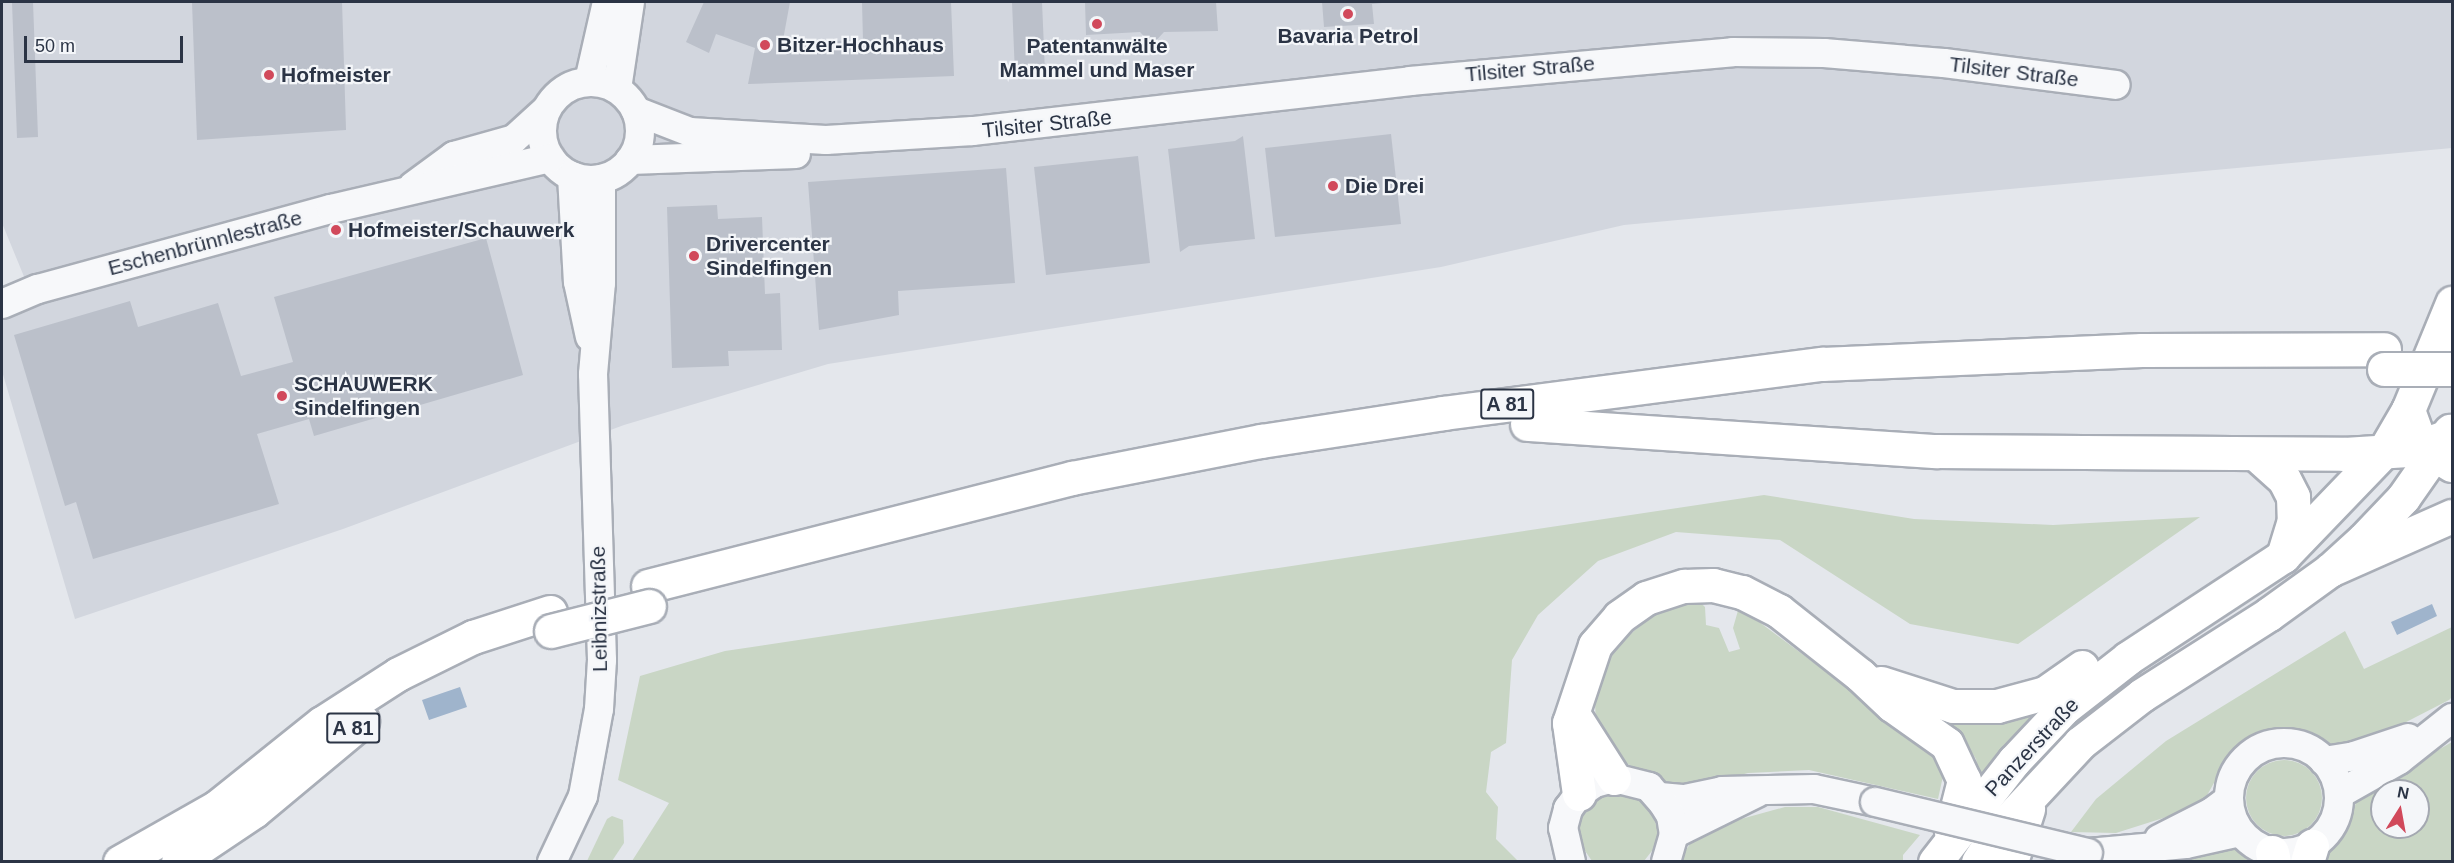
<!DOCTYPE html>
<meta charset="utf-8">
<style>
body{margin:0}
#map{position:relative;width:2454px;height:863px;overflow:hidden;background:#e4e7ec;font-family:Arial,sans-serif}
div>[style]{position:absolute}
.built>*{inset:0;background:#d2d6de}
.green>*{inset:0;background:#c9d6c5}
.round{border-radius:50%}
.water>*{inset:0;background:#9fb4cc}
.building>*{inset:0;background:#bbc0ca}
.roads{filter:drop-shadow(2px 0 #a9aeb7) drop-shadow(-2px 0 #a9aeb7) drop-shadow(0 2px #a9aeb7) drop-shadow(0 -2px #a9aeb7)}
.minor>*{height:28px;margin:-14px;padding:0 14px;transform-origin:14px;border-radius:14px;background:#f7f8fa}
.minor>.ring{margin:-14px;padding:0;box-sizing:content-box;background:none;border:28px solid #f7f8fa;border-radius:50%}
.major>*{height:33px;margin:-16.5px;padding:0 16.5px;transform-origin:16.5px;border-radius:16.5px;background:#fff}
.highway>*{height:33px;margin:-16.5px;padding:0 16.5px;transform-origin:16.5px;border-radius:16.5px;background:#fff}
.bridges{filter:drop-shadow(2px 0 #a9aeb7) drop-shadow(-2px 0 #a9aeb7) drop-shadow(0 2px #a9aeb7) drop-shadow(0 -2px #a9aeb7)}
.minor-bridge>*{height:28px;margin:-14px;padding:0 14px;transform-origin:14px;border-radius:14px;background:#f7f8fa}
.highway-bridge>*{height:33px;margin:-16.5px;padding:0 16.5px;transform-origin:16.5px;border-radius:16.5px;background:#fff}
.dots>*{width:16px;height:16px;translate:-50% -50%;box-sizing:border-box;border:3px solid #f4f6f9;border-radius:50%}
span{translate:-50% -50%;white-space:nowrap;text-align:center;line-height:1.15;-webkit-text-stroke:4.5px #f4f6f9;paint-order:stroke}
.shield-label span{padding:2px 4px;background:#f4f6f9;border:2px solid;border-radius:4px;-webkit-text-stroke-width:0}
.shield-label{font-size:20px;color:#2b3445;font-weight:700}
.poi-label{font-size:21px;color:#2b3445;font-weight:700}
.left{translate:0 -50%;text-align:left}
.street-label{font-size:21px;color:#2b3445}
.frame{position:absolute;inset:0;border:3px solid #2b3445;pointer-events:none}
.north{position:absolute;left:2370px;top:779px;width:60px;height:60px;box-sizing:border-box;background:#f4f6f9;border:2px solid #a4a8b1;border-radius:50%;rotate:11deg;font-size:16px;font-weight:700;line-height:24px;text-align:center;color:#2b3445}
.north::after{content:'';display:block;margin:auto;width:21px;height:27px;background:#d1495b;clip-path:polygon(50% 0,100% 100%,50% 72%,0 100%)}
.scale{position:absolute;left:24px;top:36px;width:159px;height:27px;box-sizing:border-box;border:3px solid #2b3445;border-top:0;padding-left:8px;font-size:18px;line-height:21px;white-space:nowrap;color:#2b3445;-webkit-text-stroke:4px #f4f6f9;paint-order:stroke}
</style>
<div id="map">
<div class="built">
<i style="clip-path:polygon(2px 2px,2452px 2px,2452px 148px,1624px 225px,1441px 267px,828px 364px,624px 425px,343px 529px,75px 619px,2px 371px,2px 295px,25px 279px,2px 223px)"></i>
</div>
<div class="green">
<i style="clip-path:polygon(1764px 495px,1914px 519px,2053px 525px,2200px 517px,2018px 644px,1910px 624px,1780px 540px,1676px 532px,1598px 561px,1538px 615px,1512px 660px,1506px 743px,1491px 752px,1486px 792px,1498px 807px,1496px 839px,1518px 861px,632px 861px,669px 803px,618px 780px,640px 676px,725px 651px)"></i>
<i style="clip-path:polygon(1700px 602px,1705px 607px,1706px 625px,1719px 628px,1729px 652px,1740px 649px,1733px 628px,1739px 607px,1938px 755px,1943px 776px,1938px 799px,1809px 770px,1748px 773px,1692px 788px,1669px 785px,1612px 756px,1596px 723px,1595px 704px,1605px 667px,1617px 646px,1650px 617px,1669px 607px)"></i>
<i style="clip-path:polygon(2452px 627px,2452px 697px,2449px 700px,2377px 737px,2334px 746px,2291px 729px,2259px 732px,2230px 754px,2205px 799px,2179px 813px,2116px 833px,2071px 832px,2096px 799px,2166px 741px,2345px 631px,2364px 669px)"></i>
<i style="clip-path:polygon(2037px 711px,1979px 776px,1976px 759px,1966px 743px,1945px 721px)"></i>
<i style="clip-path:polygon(evenodd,2452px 742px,2452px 861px,2319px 862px,2340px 839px,2356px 803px,2368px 790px,2452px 742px,2382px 791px,2418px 791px,2418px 827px,2382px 827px,2382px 791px)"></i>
<i class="round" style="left:2246px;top:760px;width:76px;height:76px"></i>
<i style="clip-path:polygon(1612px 793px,1629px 794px,1643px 802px,1653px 815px,1658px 831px,1655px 847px,1644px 861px,1592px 861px,1579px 842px,1578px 825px,1584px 810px,1596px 798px)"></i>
<i style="clip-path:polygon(1785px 807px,1818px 807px,1920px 835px,1903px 855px,1903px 861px,1679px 862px,1694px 837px,1723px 824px)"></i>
<i style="clip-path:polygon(612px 816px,623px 820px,624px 843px,612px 861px,587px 861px,607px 819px)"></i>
<i style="clip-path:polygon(2235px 847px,2253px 861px,2183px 862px,2187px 858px)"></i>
</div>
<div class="water">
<i style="clip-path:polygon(2432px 604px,2437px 616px,2397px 635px,2391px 622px)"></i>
<i style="clip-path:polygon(460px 687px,467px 707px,429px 720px,422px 700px)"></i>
</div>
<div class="building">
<i style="clip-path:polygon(12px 2px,33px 2px,38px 137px,17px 138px)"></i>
<i style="clip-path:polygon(192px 2px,342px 2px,346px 130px,197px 140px)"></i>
<i style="clip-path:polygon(704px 2px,790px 2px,783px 40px,863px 41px,862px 2px,951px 2px,954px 76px,748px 84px,755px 48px,716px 34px,709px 53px,686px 42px)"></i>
<i style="clip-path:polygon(1012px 2px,1042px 2px,1045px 72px,1015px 74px)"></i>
<i style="clip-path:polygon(1085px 2px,1216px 2px,1218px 31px,1164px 32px,1152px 45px,1140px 32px,1086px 35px)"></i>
<i style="clip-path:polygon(1322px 2px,1382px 2px,1382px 3px,1372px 4px,1374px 24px,1324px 27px)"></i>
<i style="clip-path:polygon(1391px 134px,1401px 224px,1275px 237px,1265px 148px)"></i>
<i style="clip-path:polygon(1243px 136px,1255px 239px,1189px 246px,1180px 252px,1168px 149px,1235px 141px)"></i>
<i style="clip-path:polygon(1138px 156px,1150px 263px,1046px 275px,1034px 167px)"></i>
<i style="clip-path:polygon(1006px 168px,1015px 283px,898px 291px,899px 315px,819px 330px,808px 182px)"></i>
<i style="clip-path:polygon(717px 205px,718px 219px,762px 217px,765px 294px,780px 293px,782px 350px,728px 351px,729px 366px,672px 368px,667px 207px)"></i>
<i style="clip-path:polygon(486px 238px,523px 375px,314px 436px,309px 419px,257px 434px,279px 504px,93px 559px,76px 502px,65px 506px,14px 335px,130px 301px,138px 327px,218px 303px,241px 376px,293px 362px,274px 297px)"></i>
</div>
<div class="roads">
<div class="minor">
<i style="left:589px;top:81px;width:81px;rotate:-77.2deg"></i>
<i class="ring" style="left:542px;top:82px;width:70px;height:70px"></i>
<i style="left:617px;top:89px;width:88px;rotate:-81.5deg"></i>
<i style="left:636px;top:111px;width:58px;rotate:21.3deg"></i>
<i style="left:690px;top:132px;width:136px;rotate:3.4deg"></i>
<i style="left:826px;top:140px;width:147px;rotate:-3.5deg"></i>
<i style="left:973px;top:131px;width:440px;rotate:-6.5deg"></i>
<i style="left:1410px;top:81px;width:324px;rotate:-5.1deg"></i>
<i style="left:1733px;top:52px;width:91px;rotate:0.6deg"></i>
<i style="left:1824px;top:53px;width:120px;rotate:4.8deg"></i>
<i style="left:1944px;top:63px;width:173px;rotate:7.3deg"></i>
<i style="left:630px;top:160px;width:166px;rotate:-2.1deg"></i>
<i style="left:572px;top:176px;width:106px;rotate:86.8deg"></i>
<i style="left:578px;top:282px;width:56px;rotate:77.7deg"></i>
<i style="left:413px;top:186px;width:51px;rotate:-36.2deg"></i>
<i style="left:454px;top:156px;width:62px;rotate:-15.8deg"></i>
<i style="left:514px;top:139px;width:43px;rotate:-42.2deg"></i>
<i style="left:2px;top:304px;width:39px;rotate:-23deg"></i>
<i style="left:38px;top:289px;width:304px;rotate:-15.3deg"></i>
<i style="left:331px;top:209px;width:225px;rotate:-13.1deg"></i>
<i class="ring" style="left:2229px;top:743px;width:82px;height:82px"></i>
<i style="left:2324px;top:761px;width:30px;rotate:-9deg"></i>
<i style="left:2354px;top:756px;width:57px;rotate:-18.4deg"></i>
<i style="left:2339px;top:794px;width:69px;rotate:-29.5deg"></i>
<i style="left:2399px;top:760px;width:68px;rotate:-38.4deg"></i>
<i style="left:1660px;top:797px;width:25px;rotate:5deg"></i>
<i style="left:1685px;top:799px;width:38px;rotate:-12deg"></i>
<i style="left:1722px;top:791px;width:92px;rotate:-1.2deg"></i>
<i style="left:1814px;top:789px;width:62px;rotate:12deg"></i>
<i style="left:1674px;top:834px;width:93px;rotate:-26.3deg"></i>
<i style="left:2159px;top:839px;width:59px;rotate:-27deg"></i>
<i style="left:2212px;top:812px;width:21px;rotate:-37deg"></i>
<i style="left:2088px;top:853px;width:98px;rotate:-5.2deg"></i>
<i style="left:2186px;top:844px;width:55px;rotate:-12.5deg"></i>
<i style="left:552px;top:862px;width:73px;rotate:-64.8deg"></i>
<i style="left:583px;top:796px;width:88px;rotate:-79.6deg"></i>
<i style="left:599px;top:709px;width:49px;rotate:-86.5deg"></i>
<i style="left:602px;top:660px;width:286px;rotate:-91.8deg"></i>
<i style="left:593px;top:374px;width:91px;rotate:-85deg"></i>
<i style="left:601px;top:283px;width:104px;rotate:-90deg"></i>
<i style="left:1571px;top:862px;width:35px;rotate:-103deg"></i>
<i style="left:1563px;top:828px;width:20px;rotate:-75deg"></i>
<i style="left:1568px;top:809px;width:19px;rotate:-54deg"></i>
<i style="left:1579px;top:794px;width:19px;rotate:-35deg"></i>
<i style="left:1595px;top:783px;width:20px;rotate:-15deg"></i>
<i style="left:1614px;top:778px;width:36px;rotate:14deg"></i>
<i style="left:1649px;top:787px;width:21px;rotate:49deg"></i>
<i style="left:1663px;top:803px;width:15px;rotate:58deg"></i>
<i style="left:1671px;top:816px;width:18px;rotate:81deg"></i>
<i style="left:1674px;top:834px;width:29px;rotate:106deg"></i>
</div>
<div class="major">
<i style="left:1881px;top:683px;width:76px;rotate:17.7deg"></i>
<i style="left:1953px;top:706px;width:44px"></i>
<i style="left:1997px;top:706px;width:50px;rotate:-15.2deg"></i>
<i style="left:2045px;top:693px;width:45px;rotate:-35.1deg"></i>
<i style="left:1573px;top:714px;width:76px;rotate:57.4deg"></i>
<i style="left:1579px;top:794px;width:72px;rotate:-98deg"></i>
<i style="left:1569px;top:723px;width:82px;rotate:-71.6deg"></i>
<i style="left:1595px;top:645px;width:37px;rotate:-49deg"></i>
<i style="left:1619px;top:617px;width:33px;rotate:-35deg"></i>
<i style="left:1646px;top:598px;width:40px;rotate:-18deg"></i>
<i style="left:1684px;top:586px;width:29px;rotate:-2deg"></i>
<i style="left:1713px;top:585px;width:30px;rotate:14deg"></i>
<i style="left:1742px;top:592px;width:42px;rotate:27.2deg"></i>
<i style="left:1779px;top:611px;width:103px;rotate:38.3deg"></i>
<i style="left:1860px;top:675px;width:44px;rotate:43.2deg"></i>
<i style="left:1892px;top:705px;width:67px;rotate:35.3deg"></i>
<i style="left:1947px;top:744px;width:40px;rotate:65deg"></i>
<i style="left:1964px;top:780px;width:53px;rotate:104.3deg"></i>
<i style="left:2272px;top:852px;width:10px;rotate:79deg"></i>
<i style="left:1935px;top:862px;width:128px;rotate:-52deg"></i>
<i style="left:2014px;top:761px;width:73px;rotate:-46.7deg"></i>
<i style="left:2064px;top:708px;width:81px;rotate:-38deg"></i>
<i style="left:2128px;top:658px;width:186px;rotate:-33.3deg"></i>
<i style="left:2283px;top:556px;width:146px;rotate:-46.1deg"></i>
<i style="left:2384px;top:451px;width:48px;rotate:-59.7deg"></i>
<i style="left:2408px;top:410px;width:116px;rotate:-67.6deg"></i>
<i style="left:1978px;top:862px;width:38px;rotate:-57deg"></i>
<i style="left:1999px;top:830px;width:119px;rotate:-47deg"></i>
<i style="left:2080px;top:743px;width:78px;rotate:-37.7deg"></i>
<i style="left:2142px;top:695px;width:151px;rotate:-32.5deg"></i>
<i style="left:2269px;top:614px;width:75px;rotate:-35.8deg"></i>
<i style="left:2330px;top:570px;width:46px;rotate:-42.4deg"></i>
<i style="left:2364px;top:539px;width:57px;rotate:-46.4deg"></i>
<i style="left:2403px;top:498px;width:82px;rotate:-55deg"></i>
<i style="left:2011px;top:862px;width:56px;rotate:-72.2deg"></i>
<i style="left:2307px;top:862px;width:17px;rotate:-73deg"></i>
</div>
<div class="highway">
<i style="left:2408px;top:410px;width:38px;rotate:70deg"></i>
<i style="left:2421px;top:446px;width:36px;rotate:32deg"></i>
<i style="left:1527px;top:424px;width:409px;rotate:3.8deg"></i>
<i style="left:1935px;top:451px;width:409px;rotate:0.4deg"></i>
<i style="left:2344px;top:454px;width:64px;rotate:-3.6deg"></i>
<i style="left:2408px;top:450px;width:42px;rotate:-19.3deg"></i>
<i style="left:2257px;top:455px;width:36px;rotate:42deg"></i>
<i style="left:2284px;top:479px;width:20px;rotate:63deg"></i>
<i style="left:2293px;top:497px;width:23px;rotate:88deg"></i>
<i style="left:2294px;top:520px;width:38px;rotate:107deg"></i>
<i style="left:2330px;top:570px;width:133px;rotate:-23.9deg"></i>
<i style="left:648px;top:586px;width:438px;rotate:-14.3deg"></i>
<i style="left:1072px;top:478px;width:193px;rotate:-11.1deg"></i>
<i style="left:1261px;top:441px;width:184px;rotate:-8.7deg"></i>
<i style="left:1443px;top:413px;width:382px;rotate:-7.4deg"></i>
<i style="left:1822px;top:364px;width:320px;rotate:-2.5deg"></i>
<i style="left:2142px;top:350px;width:242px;rotate:-0.2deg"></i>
<i style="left:120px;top:862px;width:112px;rotate:-29.6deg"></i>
<i style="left:217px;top:807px;width:134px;rotate:-38.7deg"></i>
<i style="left:322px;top:723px;width:90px;rotate:-32.8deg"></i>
<i style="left:398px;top:674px;width:84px;rotate:-26.3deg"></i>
<i style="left:473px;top:637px;width:81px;rotate:-18deg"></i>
<i style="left:178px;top:862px;width:92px;rotate:-33.9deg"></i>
<i style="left:254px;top:811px;width:141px;rotate:-39.8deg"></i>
</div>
</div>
<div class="bridges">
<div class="minor-bridge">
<i style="left:1875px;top:802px;width:219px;rotate:13.5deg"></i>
</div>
<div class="highway-bridge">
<i style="left:2384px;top:369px;width:68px"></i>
<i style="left:551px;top:631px;width:101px;rotate:-14.3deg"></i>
</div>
</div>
<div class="dots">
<i style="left:1348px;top:14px;background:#d1495b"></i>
<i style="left:1097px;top:24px;background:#d1495b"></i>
<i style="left:765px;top:45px;background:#d1495b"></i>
<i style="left:269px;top:75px;background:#d1495b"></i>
<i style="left:1333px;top:186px;background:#d1495b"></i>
<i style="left:336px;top:230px;background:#d1495b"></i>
<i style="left:694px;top:256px;background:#d1495b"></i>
<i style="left:282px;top:396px;background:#d1495b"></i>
</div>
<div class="shield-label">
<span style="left:1507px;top:404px">A 81</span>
<span style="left:353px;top:728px">A 81</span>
</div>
<div class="poi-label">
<span style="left:1348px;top:36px">Bavaria Petrol</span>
<span class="left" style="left:777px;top:45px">Bitzer-Hochhaus</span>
<span style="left:1097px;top:58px">Patentanwälte<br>Mammel und Maser</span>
<span class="left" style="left:281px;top:75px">Hofmeister</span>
<span class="left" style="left:1345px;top:186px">Die Drei</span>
<span class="left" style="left:348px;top:230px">Hofmeister/Schauwerk</span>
<span class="left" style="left:706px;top:256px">Drivercenter<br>Sindelfingen</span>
<span class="left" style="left:294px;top:396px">SCHAUWERK<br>Sindelfingen</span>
</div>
<div class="street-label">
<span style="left:1530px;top:69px;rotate:-5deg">Tilsiter Straße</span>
<span style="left:2014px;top:72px;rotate:7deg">Tilsiter Straße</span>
<span style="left:1047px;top:124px;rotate:-6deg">Tilsiter Straße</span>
<span style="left:205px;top:243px;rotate:-15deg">Eschenbrünnlestraße</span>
<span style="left:599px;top:609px;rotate:-91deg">Leibnizstraße</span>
<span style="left:2032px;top:747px;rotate:-47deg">Panzerstraße</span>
</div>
<div class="frame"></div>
<div class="north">N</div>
<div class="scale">50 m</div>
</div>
